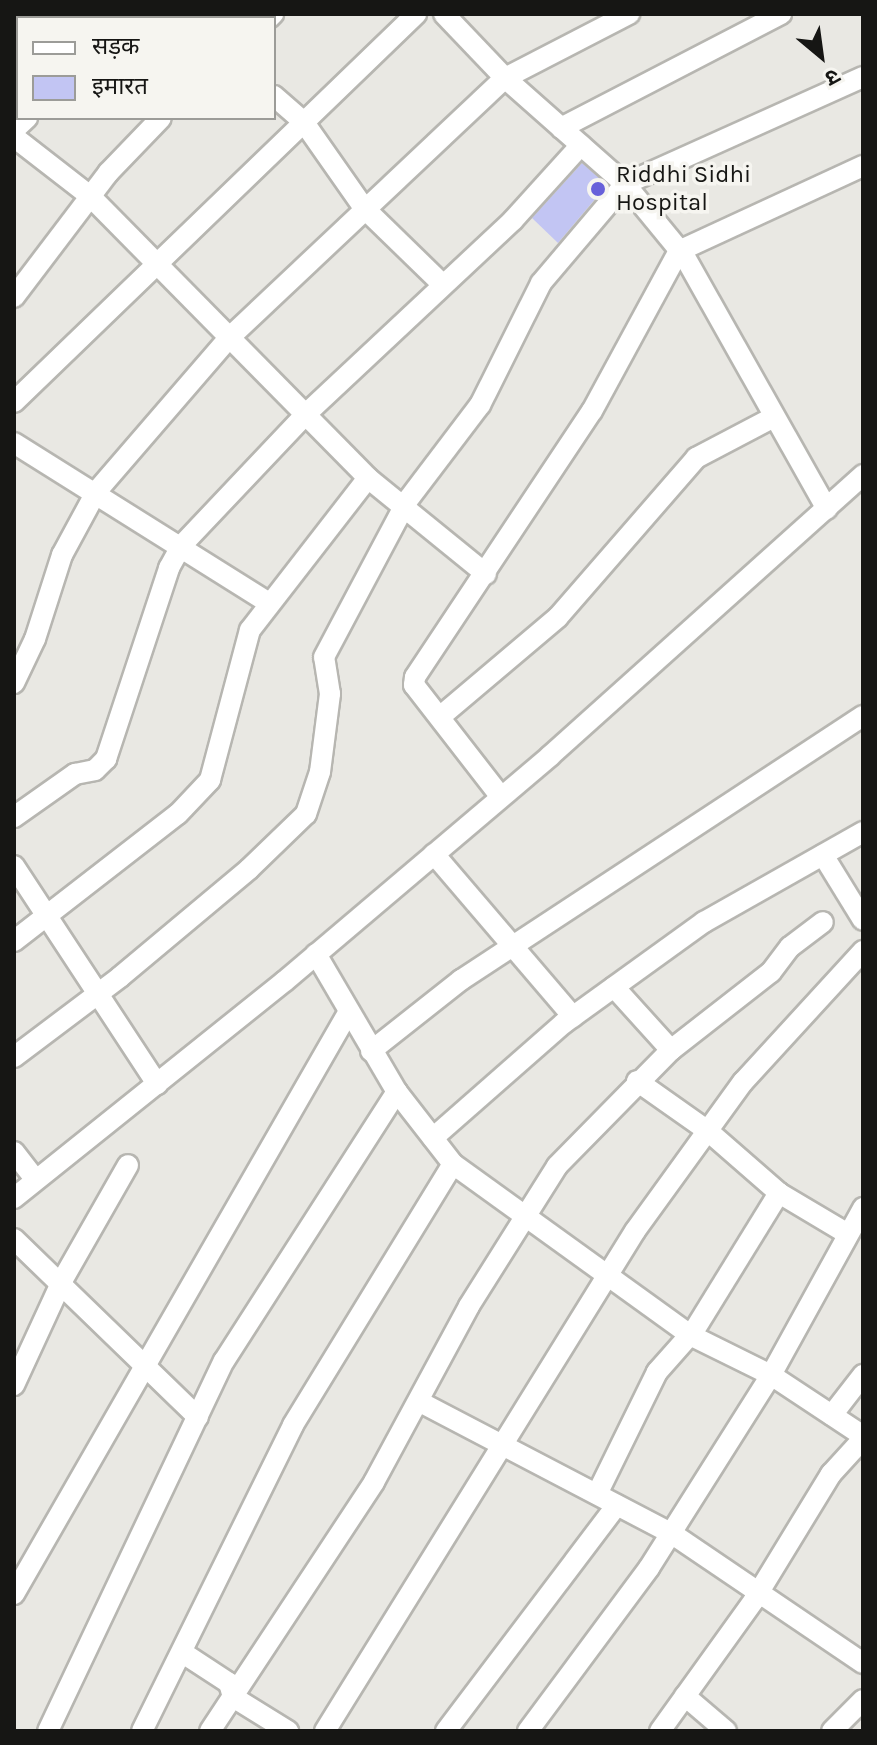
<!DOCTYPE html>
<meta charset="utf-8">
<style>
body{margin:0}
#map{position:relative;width:877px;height:1745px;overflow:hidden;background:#e9e8e3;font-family:Karla,"Noto Sans Devanagari",sans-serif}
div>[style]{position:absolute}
.building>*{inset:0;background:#c2c5f3}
.roads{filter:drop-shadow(2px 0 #b7b6b1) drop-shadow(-2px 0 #b7b6b1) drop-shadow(0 2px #b7b6b1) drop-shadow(0 -2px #b7b6b1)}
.minor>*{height:20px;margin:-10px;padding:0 10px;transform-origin:10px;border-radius:10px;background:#fff}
.dots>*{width:22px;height:22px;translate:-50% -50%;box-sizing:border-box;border:4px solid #f6f5f0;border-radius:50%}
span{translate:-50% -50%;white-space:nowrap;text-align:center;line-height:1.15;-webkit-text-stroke:7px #f6f5f0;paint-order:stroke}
.poi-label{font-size:24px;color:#161614}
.left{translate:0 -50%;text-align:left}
.frame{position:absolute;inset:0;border:16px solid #161614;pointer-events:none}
.legend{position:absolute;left:16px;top:16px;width:260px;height:104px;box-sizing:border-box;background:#f6f5f0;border:2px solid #9c9c98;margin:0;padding:10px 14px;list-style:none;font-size:24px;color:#161614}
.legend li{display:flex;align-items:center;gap:16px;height:40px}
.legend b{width:40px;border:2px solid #9c9c98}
.north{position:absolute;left:781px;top:16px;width:80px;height:80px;-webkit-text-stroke:6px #f6f5f0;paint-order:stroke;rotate:151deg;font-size:22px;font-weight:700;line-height:32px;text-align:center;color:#161614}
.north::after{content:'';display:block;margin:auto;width:28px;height:36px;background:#161614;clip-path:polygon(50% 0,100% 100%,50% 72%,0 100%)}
</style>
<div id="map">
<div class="building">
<i style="clip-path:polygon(582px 163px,607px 185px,558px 243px,532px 218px)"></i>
</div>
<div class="roads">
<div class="minor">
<i style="left:165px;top:14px;width:7px;rotate:34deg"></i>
<i style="left:444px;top:14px;width:88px;rotate:46.4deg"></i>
<i style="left:505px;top:78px;width:160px;rotate:41.5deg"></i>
<i style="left:625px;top:184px;width:94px;rotate:50.6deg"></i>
<i style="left:685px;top:257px;width:289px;rotate:60.6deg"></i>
<i style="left:14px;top:17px;width:4px;rotate:-56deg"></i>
<i style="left:133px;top:18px;width:6px;rotate:-39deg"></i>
<i style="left:269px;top:18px;width:6px;rotate:-45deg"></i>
<i style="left:274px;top:96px;width:38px;rotate:41deg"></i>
<i style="left:303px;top:121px;width:106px;rotate:55deg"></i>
<i style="left:364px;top:208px;width:107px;rotate:44.2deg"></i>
<i style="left:14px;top:101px;width:5px;rotate:37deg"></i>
<i style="left:561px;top:128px;width:248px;rotate:-27.4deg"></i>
<i style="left:14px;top:130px;width:18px;rotate:-43deg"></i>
<i style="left:14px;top:137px;width:96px;rotate:37.8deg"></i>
<i style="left:90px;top:196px;width:396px;rotate:45.4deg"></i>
<i style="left:368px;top:478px;width:152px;rotate:39.1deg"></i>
<i style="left:14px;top:297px;width:156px;rotate:-52.8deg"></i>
<i style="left:108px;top:173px;width:76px;rotate:-46.1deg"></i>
<i style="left:14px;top:402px;width:559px;rotate:-43.98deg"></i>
<i style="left:14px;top:443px;width:299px;rotate:32.1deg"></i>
<i style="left:14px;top:683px;width:49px;rotate:-64.5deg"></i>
<i style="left:35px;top:639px;width:88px;rotate:-72.2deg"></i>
<i style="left:62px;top:555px;width:72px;rotate:-61.6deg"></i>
<i style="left:96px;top:492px;width:205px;rotate:-49.2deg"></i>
<i style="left:230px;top:337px;width:378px;rotate:-43.3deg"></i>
<i style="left:505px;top:78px;width:140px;rotate:-27.3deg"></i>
<i style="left:441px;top:716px;width:153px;rotate:-40.2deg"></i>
<i style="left:558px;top:617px;width:211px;rotate:-49deg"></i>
<i style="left:696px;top:458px;width:88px;rotate:-27.7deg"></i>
<i style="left:501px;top:797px;width:142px;rotate:-127.8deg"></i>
<i style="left:414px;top:685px;width:8px;rotate:-83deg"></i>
<i style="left:415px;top:677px;width:320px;rotate:-56.4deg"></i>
<i style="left:592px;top:411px;width:182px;rotate:-61.5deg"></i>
<i style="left:679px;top:251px;width:203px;rotate:-24.8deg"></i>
<i style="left:14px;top:817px;width:75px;rotate:-35.2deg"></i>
<i style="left:75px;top:774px;width:20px;rotate:-11deg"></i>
<i style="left:95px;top:770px;width:16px;rotate:-45deg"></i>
<i style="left:106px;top:759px;width:201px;rotate:-71.7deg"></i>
<i style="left:169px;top:568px;width:26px;rotate:-61deg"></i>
<i style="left:182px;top:545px;width:182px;rotate:-46.6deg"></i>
<i style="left:307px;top:413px;width:282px;rotate:-43.1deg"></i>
<i style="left:513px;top:220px;width:101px;rotate:-47.8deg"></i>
<i style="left:434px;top:854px;width:214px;rotate:49.5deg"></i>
<i style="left:823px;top:855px;width:76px;rotate:58.4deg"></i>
<i style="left:14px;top:866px;width:261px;rotate:56.7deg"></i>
<i style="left:14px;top:941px;width:207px;rotate:-37.8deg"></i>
<i style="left:178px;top:814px;width:47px;rotate:-46.7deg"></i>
<i style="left:210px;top:780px;width:155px;rotate:-75.1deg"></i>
<i style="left:250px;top:630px;width:192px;rotate:-52.2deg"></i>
<i style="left:316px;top:954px;width:160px;rotate:59.6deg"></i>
<i style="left:397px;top:1092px;width:91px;rotate:52.1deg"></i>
<i style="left:453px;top:1164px;width:292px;rotate:35.8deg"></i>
<i style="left:690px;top:1335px;width:90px;rotate:26.3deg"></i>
<i style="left:771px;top:1375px;width:110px;rotate:33.5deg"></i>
<i style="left:614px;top:987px;width:85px;rotate:47.9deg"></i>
<i style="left:371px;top:1051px;width:115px;rotate:-38.3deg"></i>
<i style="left:461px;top:980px;width:481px;rotate:-33.3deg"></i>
<i style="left:14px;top:1057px;width:133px;rotate:-37deg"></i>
<i style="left:120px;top:977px;width:168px;rotate:-39.9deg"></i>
<i style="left:249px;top:869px;width:79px;rotate:-44deg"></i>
<i style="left:306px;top:814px;width:44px;rotate:-71.6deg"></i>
<i style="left:320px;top:772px;width:79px;rotate:-82.7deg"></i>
<i style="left:330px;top:694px;width:37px;rotate:-99deg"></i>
<i style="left:324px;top:657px;width:177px;rotate:-62deg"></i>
<i style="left:407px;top:501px;width:121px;rotate:-52.8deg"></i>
<i style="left:480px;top:405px;width:136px;rotate:-63.4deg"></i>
<i style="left:541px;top:283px;width:130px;rotate:-49.7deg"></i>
<i style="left:625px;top:184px;width:261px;rotate:-24.2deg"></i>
<i style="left:637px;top:1081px;width:87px;rotate:35.2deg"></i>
<i style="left:708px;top:1131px;width:94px;rotate:41.1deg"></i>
<i style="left:779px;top:1193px;width:78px;rotate:30.8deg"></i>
<i style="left:433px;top:1138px;width:174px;rotate:-41.3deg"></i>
<i style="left:564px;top:1023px;width:173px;rotate:-35.8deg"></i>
<i style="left:704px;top:922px;width:183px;rotate:-29.5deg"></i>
<i style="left:14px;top:1152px;width:34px;rotate:52deg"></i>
<i style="left:14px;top:1198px;width:347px;rotate:-38.7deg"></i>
<i style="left:285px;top:981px;width:348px;rotate:-40.3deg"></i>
<i style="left:550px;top:756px;width:421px;rotate:-41.9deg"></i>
<i style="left:14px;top:1239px;width:256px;rotate:44.1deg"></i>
<i style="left:14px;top:1385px;width:117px;rotate:-65.2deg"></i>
<i style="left:63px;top:1279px;width:131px;rotate:-60.3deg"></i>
<i style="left:420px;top:1402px;width:283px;rotate:27.6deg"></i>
<i style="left:671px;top:1533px;width:232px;rotate:34.1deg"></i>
<i style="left:832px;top:1415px;width:51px;rotate:-52.2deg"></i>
<i style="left:597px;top:1494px;width:136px;rotate:-63.8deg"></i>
<i style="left:657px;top:1372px;width:57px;rotate:-48.5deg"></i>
<i style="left:695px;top:1329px;width:160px;rotate:-58.3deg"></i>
<i style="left:14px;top:1594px;width:670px;rotate:-60.11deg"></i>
<i style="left:183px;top:1653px;width:55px;rotate:33.1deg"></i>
<i style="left:229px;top:1683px;width:15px;rotate:74deg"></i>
<i style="left:233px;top:1697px;width:65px;rotate:31.7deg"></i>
<i style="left:685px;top:1696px;width:54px;rotate:40.5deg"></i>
<i style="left:48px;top:1731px;width:410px;rotate:-64.6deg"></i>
<i style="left:224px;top:1361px;width:320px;rotate:-57.3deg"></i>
<i style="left:142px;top:1731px;width:341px;rotate:-63.7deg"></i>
<i style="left:293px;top:1425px;width:306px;rotate:-58.5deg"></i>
<i style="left:210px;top:1731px;width:298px;rotate:-56.6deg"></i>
<i style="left:374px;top:1482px;width:200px;rotate:-61.6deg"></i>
<i style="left:469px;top:1306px;width:165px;rotate:-57.8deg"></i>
<i style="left:557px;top:1166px;width:163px;rotate:-45.5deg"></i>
<i style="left:671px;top:1050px;width:127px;rotate:-38deg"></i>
<i style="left:771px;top:972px;width:31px;rotate:-53deg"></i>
<i style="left:790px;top:947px;width:41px;rotate:-37.1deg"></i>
<i style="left:325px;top:1731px;width:588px;rotate:-58.2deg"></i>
<i style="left:635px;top:1231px;width:184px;rotate:-54.1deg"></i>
<i style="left:743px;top:1082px;width:178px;rotate:-47.5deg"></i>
<i style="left:446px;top:1731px;width:283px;rotate:-52.9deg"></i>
<i style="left:528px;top:1731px;width:203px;rotate:-53.4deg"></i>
<i style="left:649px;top:1568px;width:228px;rotate:-57.7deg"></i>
<i style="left:771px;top:1375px;width:191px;rotate:-61.1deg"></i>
<i style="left:660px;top:1731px;width:161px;rotate:-54.3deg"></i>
<i style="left:754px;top:1600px;width:148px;rotate:-58.6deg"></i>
<i style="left:831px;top:1474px;width:47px;rotate:-47.6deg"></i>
<i style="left:832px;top:1731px;width:44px;rotate:-45deg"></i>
</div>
</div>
<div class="dots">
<i style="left:598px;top:189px;background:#6861da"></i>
</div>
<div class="poi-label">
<span class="left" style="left:616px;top:189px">Riddhi Sidhi<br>Hospital</span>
</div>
<div class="frame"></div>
<ul class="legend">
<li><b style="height:10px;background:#fff"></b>सड़क</li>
<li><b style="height:22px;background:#c2c5f3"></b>इमारत</li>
</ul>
<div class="north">उ</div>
</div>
